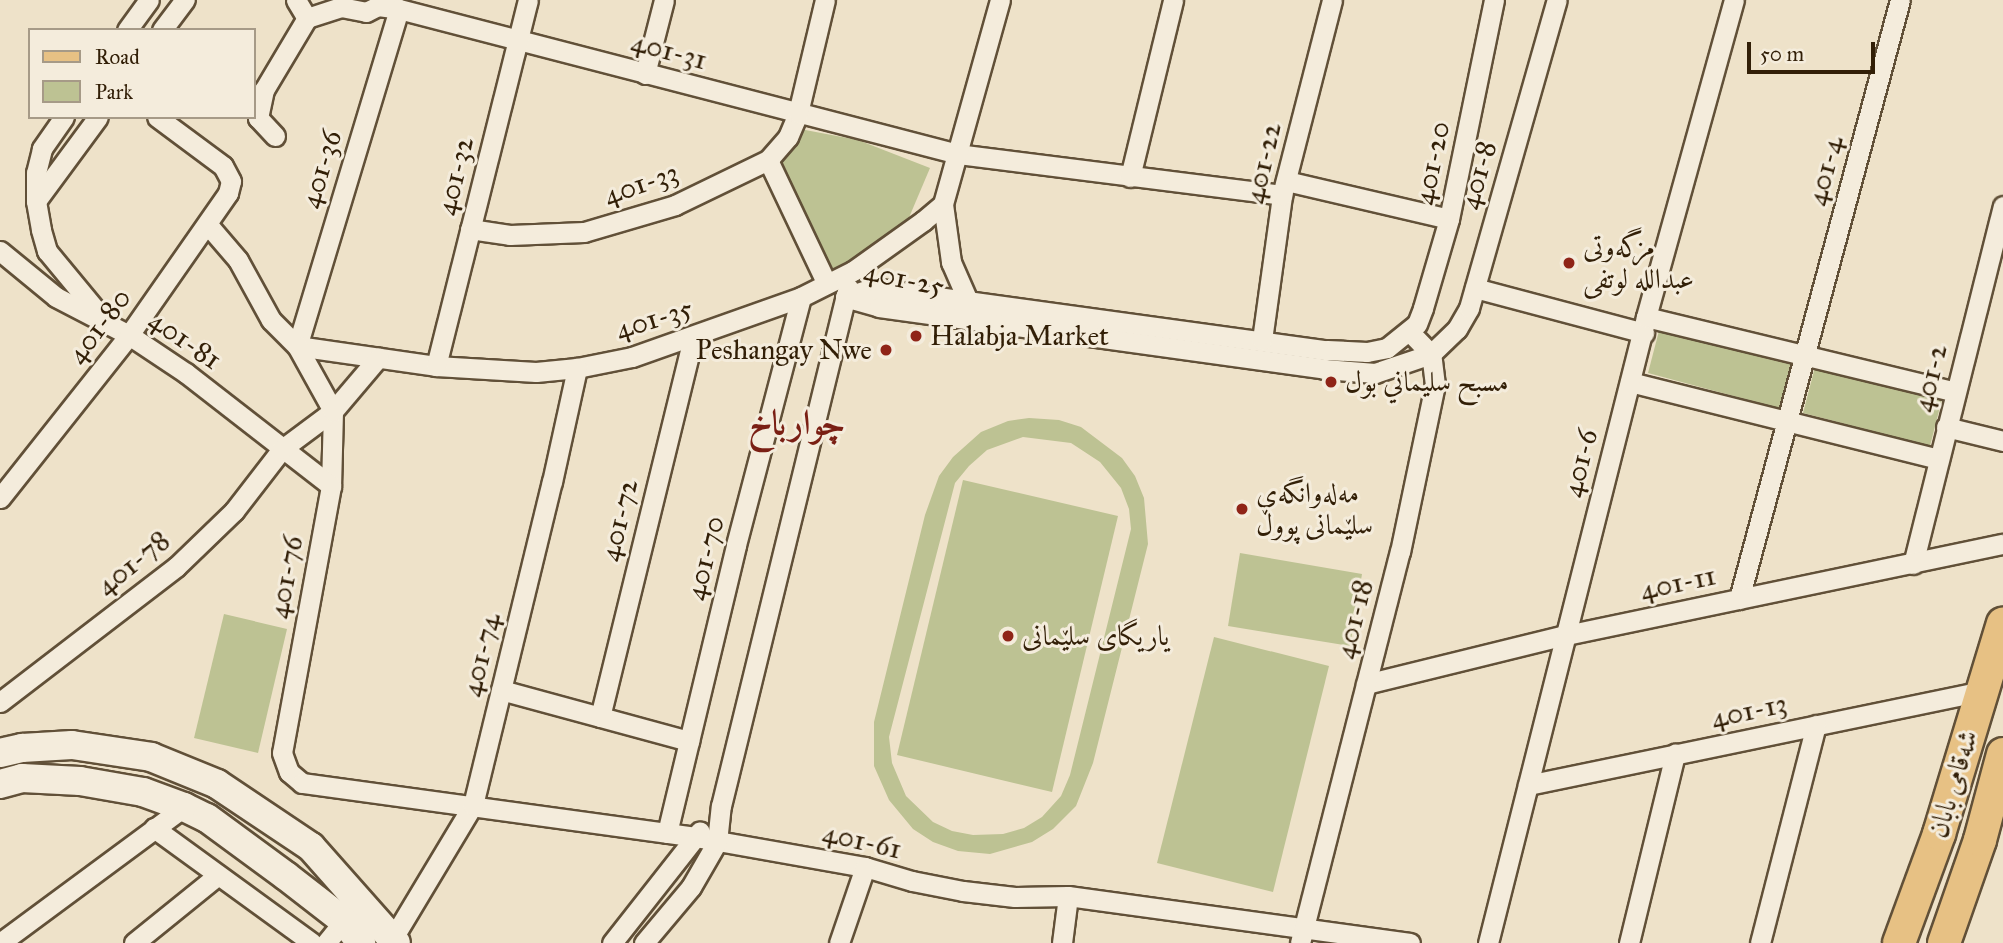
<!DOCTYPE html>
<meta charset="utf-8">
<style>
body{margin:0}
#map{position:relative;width:2003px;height:943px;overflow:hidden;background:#eee2c9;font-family:"IM FELL Great Primer",Amiri,serif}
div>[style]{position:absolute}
.green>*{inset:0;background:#bdc293}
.roads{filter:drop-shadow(2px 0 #615038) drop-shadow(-2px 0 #615038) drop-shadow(0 2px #615038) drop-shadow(0 -2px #615038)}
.street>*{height:19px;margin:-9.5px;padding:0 9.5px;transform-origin:9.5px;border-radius:9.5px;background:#f4ecdc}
.secondary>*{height:28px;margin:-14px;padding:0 14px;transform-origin:14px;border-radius:14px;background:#f4ecdc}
.primary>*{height:32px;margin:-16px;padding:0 16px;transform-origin:16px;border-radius:16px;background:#e7c184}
.dots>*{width:19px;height:19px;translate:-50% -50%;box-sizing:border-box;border:4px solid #f4ecdc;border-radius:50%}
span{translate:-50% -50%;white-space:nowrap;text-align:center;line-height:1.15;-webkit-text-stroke:6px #f4ecdc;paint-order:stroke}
.street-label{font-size:28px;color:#321f07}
.poi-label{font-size:28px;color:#321f07}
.left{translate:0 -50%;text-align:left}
.right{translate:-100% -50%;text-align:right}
.district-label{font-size:35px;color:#7a1f14;font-weight:700}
.legend{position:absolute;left:28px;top:28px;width:228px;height:91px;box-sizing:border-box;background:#f4ecdc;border:2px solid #a69a87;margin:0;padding:9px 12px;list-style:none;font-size:21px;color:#321f07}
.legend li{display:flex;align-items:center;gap:14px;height:35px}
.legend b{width:35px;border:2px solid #a69a87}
.scale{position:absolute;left:1747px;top:42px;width:128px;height:32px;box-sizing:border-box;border:4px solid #321f07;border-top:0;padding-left:9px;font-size:21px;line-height:24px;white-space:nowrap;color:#321f07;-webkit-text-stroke:5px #f4ecdc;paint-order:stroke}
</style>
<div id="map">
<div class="green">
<i style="clip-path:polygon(800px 129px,858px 140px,930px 168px,905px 227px,829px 278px,772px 161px)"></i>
<i style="clip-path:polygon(1660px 327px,1794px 363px,1782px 409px,1648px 373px)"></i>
<i style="clip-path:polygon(1815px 367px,1942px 399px,1930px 446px,1803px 413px)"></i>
<i style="clip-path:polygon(evenodd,1029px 418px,1059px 420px,1081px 427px,1122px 458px,1135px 476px,1144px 498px,1148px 544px,1093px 763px,1076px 806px,1053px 829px,1032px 842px,990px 854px,958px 851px,933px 842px,913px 829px,889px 800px,874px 766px,874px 722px,925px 515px,939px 476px,953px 457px,981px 432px,1008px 421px,1029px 418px,1023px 437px,1071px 443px,1100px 462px,1121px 488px,1129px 509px,1131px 529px,1070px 775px,1061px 796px,1042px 817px,1024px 828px,1003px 834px,973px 835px,952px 831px,933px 822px,906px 796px,892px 763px,889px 737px,955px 483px,969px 466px,987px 450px,1023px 437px)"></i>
<i style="clip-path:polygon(963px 480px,1118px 516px,1052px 792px,897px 755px)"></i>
<i style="clip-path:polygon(1240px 553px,1362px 574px,1350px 646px,1228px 626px)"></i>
<i style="clip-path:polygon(224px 614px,287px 629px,258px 753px,194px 738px)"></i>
<i style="clip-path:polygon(1214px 637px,1329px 666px,1273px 892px,1157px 863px)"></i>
</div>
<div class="roads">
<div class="street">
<i style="left:296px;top:0;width:21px;rotate:59deg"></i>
<i style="left:307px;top:18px;width:36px;rotate:-18deg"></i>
<i style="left:341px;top:7px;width:25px;rotate:11deg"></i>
<i style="left:366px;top:12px;width:13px;rotate:-27deg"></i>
<i style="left:378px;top:6px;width:21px;rotate:8deg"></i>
<i style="left:399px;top:9px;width:577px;rotate:14.54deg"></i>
<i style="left:958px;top:154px;width:327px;rotate:7.2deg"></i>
<i style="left:399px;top:9px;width:352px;rotate:106.8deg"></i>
<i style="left:297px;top:346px;width:140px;rotate:8.2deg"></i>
<i style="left:436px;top:366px;width:100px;rotate:3.4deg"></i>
<i style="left:536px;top:372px;width:41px;rotate:-5.6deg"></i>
<i style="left:577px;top:368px;width:56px;rotate:-11.3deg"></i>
<i style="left:632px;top:357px;width:179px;rotate:-19.5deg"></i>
<i style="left:801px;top:297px;width:58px;rotate:-26.6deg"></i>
<i style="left:853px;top:271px;width:86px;rotate:-35.5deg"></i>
<i style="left:923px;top:221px;width:26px;rotate:-40deg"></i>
<i style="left:943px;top:204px;width:212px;rotate:-74.4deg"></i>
<i style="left:127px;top:30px;width:37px;rotate:-54deg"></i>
<i style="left:162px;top:30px;width:38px;rotate:-53deg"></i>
<i style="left:645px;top:74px;width:76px;rotate:-75.6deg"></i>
<i style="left:64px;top:117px;width:39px;rotate:125deg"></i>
<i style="left:42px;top:149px;width:25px;rotate:104deg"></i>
<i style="left:36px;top:173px;width:28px;rotate:90deg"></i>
<i style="left:36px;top:201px;width:29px;rotate:80deg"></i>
<i style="left:41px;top:230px;width:22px;rotate:74deg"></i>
<i style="left:47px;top:251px;width:83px;rotate:50.4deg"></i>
<i style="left:275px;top:136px;width:25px;rotate:-133deg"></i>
<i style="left:258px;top:118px;width:29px;rotate:-78deg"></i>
<i style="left:264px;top:90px;width:84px;rotate:-59.2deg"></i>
<i style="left:768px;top:160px;width:137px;rotate:64.6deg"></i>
<i style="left:1130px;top:177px;width:182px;rotate:-76.3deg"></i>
<i style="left:1286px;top:181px;width:167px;rotate:13.1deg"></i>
<i style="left:36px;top:201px;width:104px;rotate:-53.6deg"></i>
<i style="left:943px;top:204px;width:59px;rotate:82.1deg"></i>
<i style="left:951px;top:262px;width:43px;rotate:66.4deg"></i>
<i style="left:208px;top:225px;width:46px;rotate:49.4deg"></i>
<i style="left:238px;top:260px;width:68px;rotate:61.2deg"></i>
<i style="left:271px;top:320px;width:37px;rotate:45deg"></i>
<i style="left:297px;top:346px;width:74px;rotate:61deg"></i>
<i style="left:333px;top:411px;width:75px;rotate:91.5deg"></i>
<i style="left:331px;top:486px;width:271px;rotate:100.4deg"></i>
<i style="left:282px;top:753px;width:20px;rotate:70deg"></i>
<i style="left:289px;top:772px;width:17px;rotate:40deg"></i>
<i style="left:302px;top:783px;width:397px;rotate:7.8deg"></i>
<i style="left:695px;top:837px;width:173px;rotate:10deg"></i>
<i style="left:865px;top:867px;width:49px;rotate:16.6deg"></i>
<i style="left:912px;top:881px;width:52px;rotate:11.1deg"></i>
<i style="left:963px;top:891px;width:52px;rotate:6.6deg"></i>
<i style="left:1015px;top:897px;width:53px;rotate:-1.1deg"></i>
<i style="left:1068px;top:896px;width:345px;rotate:7.8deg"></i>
<i style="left:470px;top:229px;width:40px;rotate:8.5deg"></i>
<i style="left:510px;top:235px;width:74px;rotate:-2.3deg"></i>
<i style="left:584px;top:232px;width:95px;rotate:-16.5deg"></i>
<i style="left:675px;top:205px;width:103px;rotate:-25.8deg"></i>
<i style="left:768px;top:160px;width:30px;rotate:-49deg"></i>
<i style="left:788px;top:137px;width:26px;rotate:-67deg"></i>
<i style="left:798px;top:113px;width:116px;rotate:-76.6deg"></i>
<i style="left:0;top:251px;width:72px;rotate:39.4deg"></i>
<i style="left:56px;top:297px;width:82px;rotate:27.5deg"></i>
<i style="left:129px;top:335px;width:69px;rotate:33.7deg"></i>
<i style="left:186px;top:373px;width:184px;rotate:37.9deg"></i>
<i style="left:1475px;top:288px;width:175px;rotate:14.9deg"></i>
<i style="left:845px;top:297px;width:35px;rotate:16deg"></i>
<i style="left:879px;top:307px;width:449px;rotate:7.9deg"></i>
<i style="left:1324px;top:369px;width:51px;rotate:4.5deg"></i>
<i style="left:1375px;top:373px;width:59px;rotate:-18.7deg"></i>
<i style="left:1431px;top:354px;width:36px;rotate:-44deg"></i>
<i style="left:1457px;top:329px;width:24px;rotate:-60deg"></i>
<i style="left:1469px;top:308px;width:320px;rotate:-74.1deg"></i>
<i style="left:845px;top:297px;width:28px;rotate:-18deg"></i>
<i style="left:872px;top:288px;width:459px;rotate:7.8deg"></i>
<i style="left:1327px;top:350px;width:40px;rotate:2.9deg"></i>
<i style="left:1367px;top:352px;width:20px;rotate:-11deg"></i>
<i style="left:1387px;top:348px;width:38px;rotate:-39deg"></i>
<i style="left:1417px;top:324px;width:17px;rotate:-69deg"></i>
<i style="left:1423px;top:308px;width:93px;rotate:-73.7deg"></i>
<i style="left:1449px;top:219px;width:224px;rotate:-78.4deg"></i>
<i style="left:1646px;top:317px;width:318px;rotate:13.6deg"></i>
<i style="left:1262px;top:340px;width:146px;rotate:-82.1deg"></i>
<i style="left:1282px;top:195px;width:201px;rotate:-75.6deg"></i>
<i style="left:436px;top:366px;width:377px;rotate:-75.9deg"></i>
<i style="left:1630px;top:382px;width:317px;rotate:14deg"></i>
<i style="left:1946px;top:427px;width:59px;rotate:13.8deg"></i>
<i style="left:0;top:498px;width:208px;rotate:-51.6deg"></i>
<i style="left:129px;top:335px;width:173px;rotate:-55.1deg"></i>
<i style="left:228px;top:193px;width:12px;rotate:-76deg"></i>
<i style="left:231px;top:181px;width:17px;rotate:-118deg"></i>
<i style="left:223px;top:166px;width:82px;rotate:-143.4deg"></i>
<i style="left:1913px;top:564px;width:369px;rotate:-75.9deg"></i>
<i style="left:1739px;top:599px;width:620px;rotate:-74.96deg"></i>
<i style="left:1366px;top:684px;width:206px;rotate:-13.8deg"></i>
<i style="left:1566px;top:635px;width:446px;rotate:-11.8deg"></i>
<i style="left:501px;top:690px;width:195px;rotate:15.2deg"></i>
<i style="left:0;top:702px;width:222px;rotate:-37.5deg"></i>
<i style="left:176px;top:567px;width:81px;rotate:-44deg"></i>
<i style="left:234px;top:511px;width:78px;rotate:-52.3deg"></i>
<i style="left:282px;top:449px;width:64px;rotate:-36.7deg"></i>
<i style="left:333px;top:411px;width:70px;rotate:-49.7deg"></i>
<i style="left:600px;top:717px;width:391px;rotate:-76.2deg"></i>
<i style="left:1528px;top:785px;width:463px;rotate:-11.7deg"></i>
<i style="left:154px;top:828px;width:195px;rotate:36deg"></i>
<i style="left:667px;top:833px;width:296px;rotate:-76.5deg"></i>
<i style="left:736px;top:545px;width:256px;rotate:-75.3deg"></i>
<i style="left:393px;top:938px;width:155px;rotate:-59deg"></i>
<i style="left:473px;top:805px;width:333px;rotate:-76.3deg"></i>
<i style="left:552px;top:482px;width:117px;rotate:-77.6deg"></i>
<i style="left:0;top:943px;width:229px;rotate:-36.5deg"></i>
<i style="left:134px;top:943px;width:108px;rotate:-39deg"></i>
<i style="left:326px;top:943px;width:28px;rotate:-51deg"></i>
<i style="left:612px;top:943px;width:142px;rotate:-51.8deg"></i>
<i style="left:644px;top:943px;width:73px;rotate:-50deg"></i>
<i style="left:691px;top:887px;width:52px;rotate:-60deg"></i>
<i style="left:717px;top:842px;width:36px;rotate:-84deg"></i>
<i style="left:721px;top:806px;width:534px;rotate:-76.25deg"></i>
<i style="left:839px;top:943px;width:80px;rotate:-71.1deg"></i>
<i style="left:1062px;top:943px;width:47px;rotate:-82.7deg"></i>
<i style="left:1300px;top:943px;width:404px;rotate:-75.7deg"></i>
<i style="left:1400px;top:552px;width:171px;rotate:-78.2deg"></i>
<i style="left:1435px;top:385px;width:31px;rotate:-97deg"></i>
<i style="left:1431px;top:354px;width:32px;rotate:-134deg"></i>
<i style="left:1488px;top:943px;width:646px;rotate:-75.83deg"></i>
<i style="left:1646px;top:317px;width:329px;rotate:-74.5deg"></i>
<i style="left:1629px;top:943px;width:195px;rotate:-76.3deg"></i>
<i style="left:1760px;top:943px;width:225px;rotate:-75.6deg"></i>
</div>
<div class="secondary">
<i style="left:0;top:753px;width:23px;rotate:-13deg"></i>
<i style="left:22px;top:748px;width:50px;rotate:-3.4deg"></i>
<i style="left:72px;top:745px;width:80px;rotate:8.6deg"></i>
<i style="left:151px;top:757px;width:71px;rotate:22.2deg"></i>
<i style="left:217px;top:784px;width:113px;rotate:33.8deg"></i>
<i style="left:311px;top:847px;width:128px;rotate:48.5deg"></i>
<i style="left:0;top:784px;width:23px;rotate:-15deg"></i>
<i style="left:22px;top:778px;width:58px;rotate:3deg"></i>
<i style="left:80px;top:781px;width:64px;rotate:9.9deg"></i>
<i style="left:143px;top:792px;width:44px;rotate:20.1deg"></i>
<i style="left:184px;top:807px;width:25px;rotate:26deg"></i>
<i style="left:207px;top:818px;width:98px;rotate:36.3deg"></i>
<i style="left:286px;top:876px;width:73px;rotate:37.8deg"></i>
<i style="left:344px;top:921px;width:28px;rotate:52deg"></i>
</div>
<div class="primary">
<i style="left:1899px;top:943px;width:116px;rotate:-69.8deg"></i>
<i style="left:1939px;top:834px;width:220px;rotate:-73.1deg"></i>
<i style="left:1944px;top:943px;width:109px;rotate:-70.7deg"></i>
<i style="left:1980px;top:840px;width:89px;rotate:-75deg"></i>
</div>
</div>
<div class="dots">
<i style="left:1569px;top:263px;background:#8f2418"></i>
<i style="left:916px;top:336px;background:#8f2418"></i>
<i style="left:886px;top:350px;background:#8f2418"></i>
<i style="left:1331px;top:382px;background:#8f2418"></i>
<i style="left:1242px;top:509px;background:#8f2418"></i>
<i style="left:1008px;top:636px;background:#8f2418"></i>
</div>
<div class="street-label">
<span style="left:669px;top:51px;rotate:15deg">401-31</span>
<span style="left:1263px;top:163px;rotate:-77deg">401-22</span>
<span style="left:1432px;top:163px;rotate:-78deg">401-20</span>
<span style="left:321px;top:169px;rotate:-73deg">401-36</span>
<span style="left:1825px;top:171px;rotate:-75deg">401-4</span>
<span style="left:1478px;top:175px;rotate:-74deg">401-8</span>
<span style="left:455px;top:176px;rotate:-76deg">401-32</span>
<span style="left:641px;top:184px;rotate:-19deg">401-33</span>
<span style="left:904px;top:279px;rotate:12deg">401-25</span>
<span style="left:654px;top:319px;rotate:-17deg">401-35</span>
<span style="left:99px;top:326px;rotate:-53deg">401-80</span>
<span style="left:185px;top:340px;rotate:35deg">401-81</span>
<span style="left:1930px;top:378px;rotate:-76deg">401-2</span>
<span style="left:1580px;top:463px;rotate:-76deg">401-6</span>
<span style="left:619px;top:520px;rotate:-76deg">401-72</span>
<span style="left:705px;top:558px;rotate:-76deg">401-70</span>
<span style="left:133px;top:563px;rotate:-39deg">401-78</span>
<span style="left:286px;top:577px;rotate:-79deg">401-76</span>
<span style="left:1678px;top:583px;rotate:-12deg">401-11</span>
<span style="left:1354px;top:619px;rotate:-76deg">401-18</span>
<span style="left:481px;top:655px;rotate:-76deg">401-74</span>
<span style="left:1749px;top:711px;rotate:-12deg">401-13</span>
<span style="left:1953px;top:784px;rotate:-73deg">شەقامی بابان</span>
<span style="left:862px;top:841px;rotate:13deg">401-61</span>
</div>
<div class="poi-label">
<span class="left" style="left:1583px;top:263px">مزگەوتی<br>عبداللە لوتفی</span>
<span class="left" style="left:930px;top:336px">Halabja Market</span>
<span class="right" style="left:872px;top:350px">Peshangay Nwe</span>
<span class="left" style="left:1345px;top:382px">مسبح سلیماني بول</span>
<span class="left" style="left:1256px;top:509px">مەلەوانگەی<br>سلێمانی پووڵ</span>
<span class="left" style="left:1022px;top:636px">یاریگای سلێمانی</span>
</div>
<div class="district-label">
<span style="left:797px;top:423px">چوارباخ</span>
</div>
<ul class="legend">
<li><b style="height:9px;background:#e7c184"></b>Road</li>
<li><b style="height:19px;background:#bdc293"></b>Park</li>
</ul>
<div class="scale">50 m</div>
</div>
